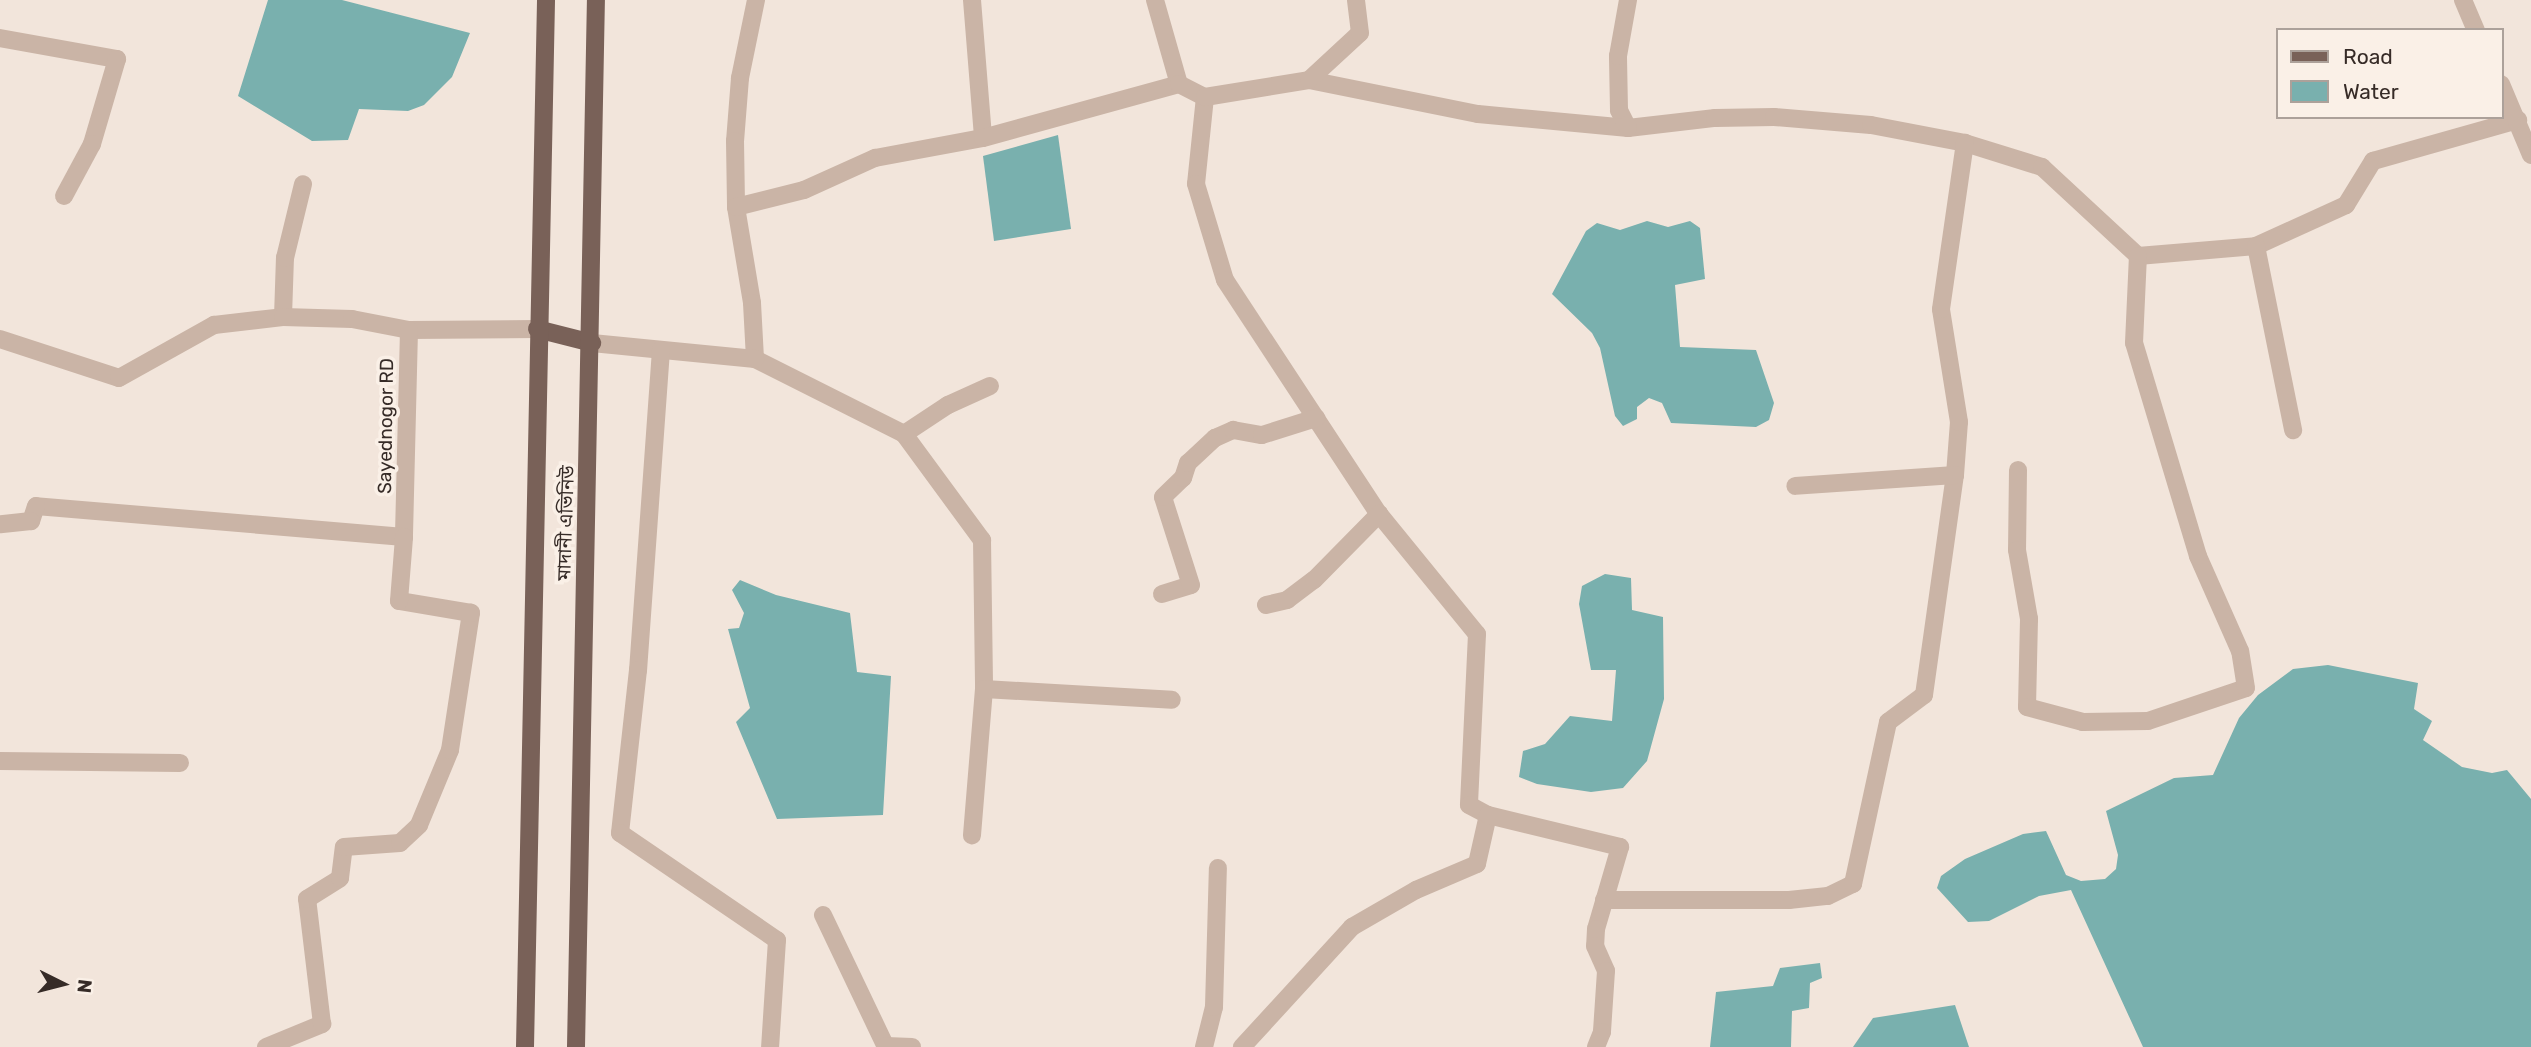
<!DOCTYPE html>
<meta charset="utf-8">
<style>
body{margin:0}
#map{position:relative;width:2531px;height:1047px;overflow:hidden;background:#f2e5db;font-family:Rubik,"Noto Sans Bengali",sans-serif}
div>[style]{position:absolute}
.water>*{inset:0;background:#79b0ae}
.minor>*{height:18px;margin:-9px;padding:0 9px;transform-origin:9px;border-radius:9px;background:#cab4a6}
.major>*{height:18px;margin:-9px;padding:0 9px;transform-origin:9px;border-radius:9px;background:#796158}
span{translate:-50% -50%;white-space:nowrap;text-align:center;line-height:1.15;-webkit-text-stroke:7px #faf0e7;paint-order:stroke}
.street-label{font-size:19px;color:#362b27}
.legend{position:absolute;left:2276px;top:28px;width:228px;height:91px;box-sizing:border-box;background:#faf0e7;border:2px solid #aca19a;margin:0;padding:9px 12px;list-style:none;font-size:21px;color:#362b27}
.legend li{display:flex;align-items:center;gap:14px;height:35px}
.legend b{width:35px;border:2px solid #aca19a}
.north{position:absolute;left:28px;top:949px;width:70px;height:70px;-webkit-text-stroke:5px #faf0e7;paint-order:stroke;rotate:96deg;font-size:19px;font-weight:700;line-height:28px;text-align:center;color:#362b27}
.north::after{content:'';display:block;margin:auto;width:24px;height:32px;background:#362b27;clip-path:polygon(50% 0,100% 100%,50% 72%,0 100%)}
</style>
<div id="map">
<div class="water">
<i style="clip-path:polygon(268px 0,342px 0,470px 33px,452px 77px,424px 105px,408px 111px,359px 109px,348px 140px,312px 141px,238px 96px)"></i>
<i style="clip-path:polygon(1058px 135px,1071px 229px,994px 241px,983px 156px)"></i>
<i style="clip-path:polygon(1647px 221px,1668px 227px,1690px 221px,1700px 228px,1705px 279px,1675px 285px,1680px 347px,1756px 350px,1774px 403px,1769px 420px,1756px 427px,1671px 423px,1662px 403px,1649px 398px,1637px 407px,1637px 419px,1623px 426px,1615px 416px,1600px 348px,1592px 333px,1552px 294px,1586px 231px,1597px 223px,1620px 230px)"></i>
<i style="clip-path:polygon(1605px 574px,1631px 578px,1632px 610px,1663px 617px,1664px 699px,1647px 761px,1623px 788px,1591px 792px,1537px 784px,1519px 777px,1523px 751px,1545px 744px,1570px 716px,1612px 721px,1616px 670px,1591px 670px,1579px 604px,1582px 586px)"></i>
<i style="clip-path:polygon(740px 580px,776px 595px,850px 613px,857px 672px,891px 676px,883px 815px,777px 819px,736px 722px,750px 708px,728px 629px,739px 628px,744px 613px,732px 590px)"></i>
<i style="clip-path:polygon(2328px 665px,2418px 683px,2414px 709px,2432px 721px,2423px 740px,2462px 767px,2492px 773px,2507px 770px,2531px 799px,2531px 1047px,2143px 1047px,2071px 890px,2039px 896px,1989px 921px,1968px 922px,1937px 888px,1941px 876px,1965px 859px,2023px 834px,2046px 831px,2066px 875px,2081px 881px,2105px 879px,2116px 869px,2118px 855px,2106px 811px,2174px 778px,2213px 775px,2239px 718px,2258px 695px,2293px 669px)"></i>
<i style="clip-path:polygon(1820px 963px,1822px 978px,1810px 983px,1809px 1008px,1792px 1011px,1791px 1047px,1710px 1047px,1716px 992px,1773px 986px,1780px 968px)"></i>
<i style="clip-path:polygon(1955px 1005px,1969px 1047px,1853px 1047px,1873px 1018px)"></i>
</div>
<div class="minor">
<i style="left:756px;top:0;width:80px;rotate:101.6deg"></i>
<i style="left:740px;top:78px;width:63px;rotate:94.5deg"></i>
<i style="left:735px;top:141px;width:66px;rotate:89.1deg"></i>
<i style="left:736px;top:207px;width:97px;rotate:80.5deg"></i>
<i style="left:752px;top:303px;width:56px;rotate:86.9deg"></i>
<i style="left:755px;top:359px;width:167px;rotate:26.7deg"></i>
<i style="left:904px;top:434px;width:132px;rotate:53.7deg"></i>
<i style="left:982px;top:540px;width:149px;rotate:89.2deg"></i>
<i style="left:984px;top:689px;width:147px;rotate:94.7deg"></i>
<i style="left:972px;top:0;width:138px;rotate:85.4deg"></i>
<i style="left:1155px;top:0;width:87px;rotate:74.1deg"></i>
<i style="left:2463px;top:0;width:33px;rotate:67deg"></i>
<i style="left:0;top:38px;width:119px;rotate:10.2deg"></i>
<i style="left:117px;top:59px;width:89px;rotate:106.4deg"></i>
<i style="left:92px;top:144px;width:59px;rotate:118.3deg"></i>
<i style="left:1309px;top:80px;width:172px;rotate:11.4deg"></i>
<i style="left:1478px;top:114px;width:151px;rotate:5.3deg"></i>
<i style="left:1628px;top:128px;width:88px;rotate:-6.6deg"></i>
<i style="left:1715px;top:118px;width:59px;rotate:-1deg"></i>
<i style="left:1774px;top:117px;width:97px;rotate:4.7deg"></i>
<i style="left:1871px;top:125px;width:96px;rotate:10.8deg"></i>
<i style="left:1965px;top:143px;width:81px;rotate:17.3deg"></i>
<i style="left:2042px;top:167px;width:131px;rotate:42.8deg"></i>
<i style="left:2138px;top:256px;width:118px;rotate:-4.8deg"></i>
<i style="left:2256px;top:246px;width:99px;rotate:-24.5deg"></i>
<i style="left:2346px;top:205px;width:52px;rotate:-58.5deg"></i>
<i style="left:2373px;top:161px;width:151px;rotate:-15.8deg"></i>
<i style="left:2501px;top:84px;width:77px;rotate:67.1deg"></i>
<i style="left:1205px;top:97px;width:87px;rotate:95.9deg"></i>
<i style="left:1196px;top:184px;width:100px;rotate:73.2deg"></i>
<i style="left:1225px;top:280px;width:280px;rotate:56.7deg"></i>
<i style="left:1379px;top:514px;width:155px;rotate:50.8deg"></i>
<i style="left:1477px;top:634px;width:171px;rotate:92.7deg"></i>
<i style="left:1469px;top:805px;width:21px;rotate:28deg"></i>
<i style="left:1488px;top:815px;width:50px;rotate:102.7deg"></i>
<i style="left:1477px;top:864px;width:66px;rotate:156.9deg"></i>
<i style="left:1416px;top:890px;width:74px;rotate:150deg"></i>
<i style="left:1352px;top:927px;width:163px;rotate:132.5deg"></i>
<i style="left:1628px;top:128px;width:20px;rotate:-117deg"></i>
<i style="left:1619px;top:110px;width:54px;rotate:-91.1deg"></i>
<i style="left:1618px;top:56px;width:57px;rotate:-79.9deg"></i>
<i style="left:736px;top:207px;width:70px;rotate:-14deg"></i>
<i style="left:804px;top:190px;width:78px;rotate:-24.3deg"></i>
<i style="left:875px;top:158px;width:110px;rotate:-10.5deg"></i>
<i style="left:983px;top:138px;width:203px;rotate:-15.4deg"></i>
<i style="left:1179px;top:84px;width:29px;rotate:27deg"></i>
<i style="left:1205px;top:97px;width:105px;rotate:-9.3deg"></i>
<i style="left:1309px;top:80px;width:69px;rotate:-42.7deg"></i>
<i style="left:1360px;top:33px;width:33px;rotate:-97deg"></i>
<i style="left:2256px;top:246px;width:188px;rotate:78.6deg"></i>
<i style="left:283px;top:317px;width:59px;rotate:-88.1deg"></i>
<i style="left:285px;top:258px;width:76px;rotate:-76.3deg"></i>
<i style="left:409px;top:330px;width:128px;rotate:-0.4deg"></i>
<i style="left:0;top:339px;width:125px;rotate:18.1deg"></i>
<i style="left:119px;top:378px;width:109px;rotate:-29.2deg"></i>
<i style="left:214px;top:325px;width:69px;rotate:-6.6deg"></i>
<i style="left:283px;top:317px;width:69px;rotate:1.7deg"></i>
<i style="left:352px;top:319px;width:58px;rotate:10.9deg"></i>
<i style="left:409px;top:330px;width:207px;rotate:91.4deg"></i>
<i style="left:404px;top:537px;width:369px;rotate:-175.2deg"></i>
<i style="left:36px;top:506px;width:16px;rotate:108deg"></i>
<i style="left:31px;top:521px;width:31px;rotate:174deg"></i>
<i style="left:592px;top:343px;width:164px;rotate:5.6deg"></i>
<i style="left:661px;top:350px;width:321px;rotate:94.1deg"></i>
<i style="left:638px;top:670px;width:164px;rotate:96.3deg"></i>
<i style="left:620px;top:833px;width:190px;rotate:34.3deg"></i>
<i style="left:777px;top:940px;width:107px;rotate:93.7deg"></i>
<i style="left:904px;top:434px;width:53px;rotate:-33.4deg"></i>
<i style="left:948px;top:405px;width:46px;rotate:-24.3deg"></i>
<i style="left:2018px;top:470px;width:80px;rotate:90.7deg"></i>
<i style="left:2017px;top:550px;width:70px;rotate:80.1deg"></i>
<i style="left:2029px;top:619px;width:88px;rotate:91.3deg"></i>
<i style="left:2027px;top:707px;width:58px;rotate:15deg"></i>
<i style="left:2083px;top:722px;width:65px;rotate:-0.9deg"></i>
<i style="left:2148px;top:721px;width:103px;rotate:-18.6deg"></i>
<i style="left:2246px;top:688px;width:37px;rotate:-99deg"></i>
<i style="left:2240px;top:651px;width:104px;rotate:-113.9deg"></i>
<i style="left:2198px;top:556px;width:222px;rotate:-106.7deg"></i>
<i style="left:2134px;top:343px;width:87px;rotate:-87.4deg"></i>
<i style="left:1955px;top:475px;width:53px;rotate:-85.7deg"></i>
<i style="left:1959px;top:422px;width:114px;rotate:-99.1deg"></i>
<i style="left:1941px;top:309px;width:168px;rotate:-81.8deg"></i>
<i style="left:1162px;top:594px;width:30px;rotate:-17deg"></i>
<i style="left:1191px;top:585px;width:92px;rotate:-107.7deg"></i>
<i style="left:1163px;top:497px;width:28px;rotate:-44deg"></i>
<i style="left:1183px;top:478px;width:16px;rotate:-72deg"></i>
<i style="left:1188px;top:463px;width:37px;rotate:-43deg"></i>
<i style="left:1215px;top:438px;width:20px;rotate:-24deg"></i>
<i style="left:1233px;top:430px;width:29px;rotate:10deg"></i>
<i style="left:1262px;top:435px;width:57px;rotate:-17.5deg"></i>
<i style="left:1266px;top:605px;width:22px;rotate:-13deg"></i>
<i style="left:1287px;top:600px;width:34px;rotate:-37deg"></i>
<i style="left:1314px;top:580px;width:93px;rotate:-45.4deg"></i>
<i style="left:984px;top:689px;width:188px;rotate:3.3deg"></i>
<i style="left:0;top:761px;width:180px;rotate:0.6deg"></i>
<i style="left:1488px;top:815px;width:136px;rotate:13.6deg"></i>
<i style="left:1620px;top:847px;width:85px;rotate:106.3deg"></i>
<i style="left:1596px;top:929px;width:17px;rotate:93deg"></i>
<i style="left:1595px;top:946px;width:27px;rotate:66deg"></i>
<i style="left:1606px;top:971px;width:61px;rotate:93.8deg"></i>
<i style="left:1602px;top:1032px;width:16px;rotate:112deg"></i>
<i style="left:1604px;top:900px;width:185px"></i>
<i style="left:1789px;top:900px;width:39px;rotate:-6deg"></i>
<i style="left:1828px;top:896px;width:28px;rotate:-26deg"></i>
<i style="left:1853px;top:884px;width:166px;rotate:-77.8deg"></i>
<i style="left:1888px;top:722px;width:45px;rotate:-36.9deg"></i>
<i style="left:1924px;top:695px;width:222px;rotate:-82deg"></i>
<i style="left:1955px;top:475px;width:160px;rotate:176.1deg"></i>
<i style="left:823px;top:915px;width:146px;rotate:64.5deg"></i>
<i style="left:886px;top:1046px;width:26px;rotate:2deg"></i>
<i style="left:266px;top:1047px;width:61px;rotate:-22.3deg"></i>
<i style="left:322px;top:1024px;width:126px;rotate:-96.8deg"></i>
<i style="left:307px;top:899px;width:39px;rotate:-32deg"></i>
<i style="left:340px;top:878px;width:31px;rotate:-83deg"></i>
<i style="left:344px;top:847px;width:56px;rotate:-4.1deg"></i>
<i style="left:400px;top:843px;width:26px;rotate:-43deg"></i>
<i style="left:419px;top:825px;width:81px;rotate:-67.5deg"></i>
<i style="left:450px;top:750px;width:139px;rotate:-81.3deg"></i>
<i style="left:471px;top:613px;width:73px;rotate:-170.5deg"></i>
<i style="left:399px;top:601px;width:64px;rotate:-85.5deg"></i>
<i style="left:1204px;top:1047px;width:41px;rotate:-76deg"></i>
<i style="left:1214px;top:1007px;width:139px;rotate:-88.4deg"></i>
</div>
<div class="major">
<i style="left:537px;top:329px;width:57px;rotate:14.3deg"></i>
<i style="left:525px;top:1047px;width:1047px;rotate:-88.85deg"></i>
<i style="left:576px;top:1047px;width:1047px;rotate:-88.91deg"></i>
</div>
<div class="street-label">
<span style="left:386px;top:426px;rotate:-89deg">Sayednogor RD</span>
<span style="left:566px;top:523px;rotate:-88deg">মাদানী এভিনিউ</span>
</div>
<ul class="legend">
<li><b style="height:9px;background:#796158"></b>Road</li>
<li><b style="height:19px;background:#79b0ae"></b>Water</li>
</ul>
<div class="north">N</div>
</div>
